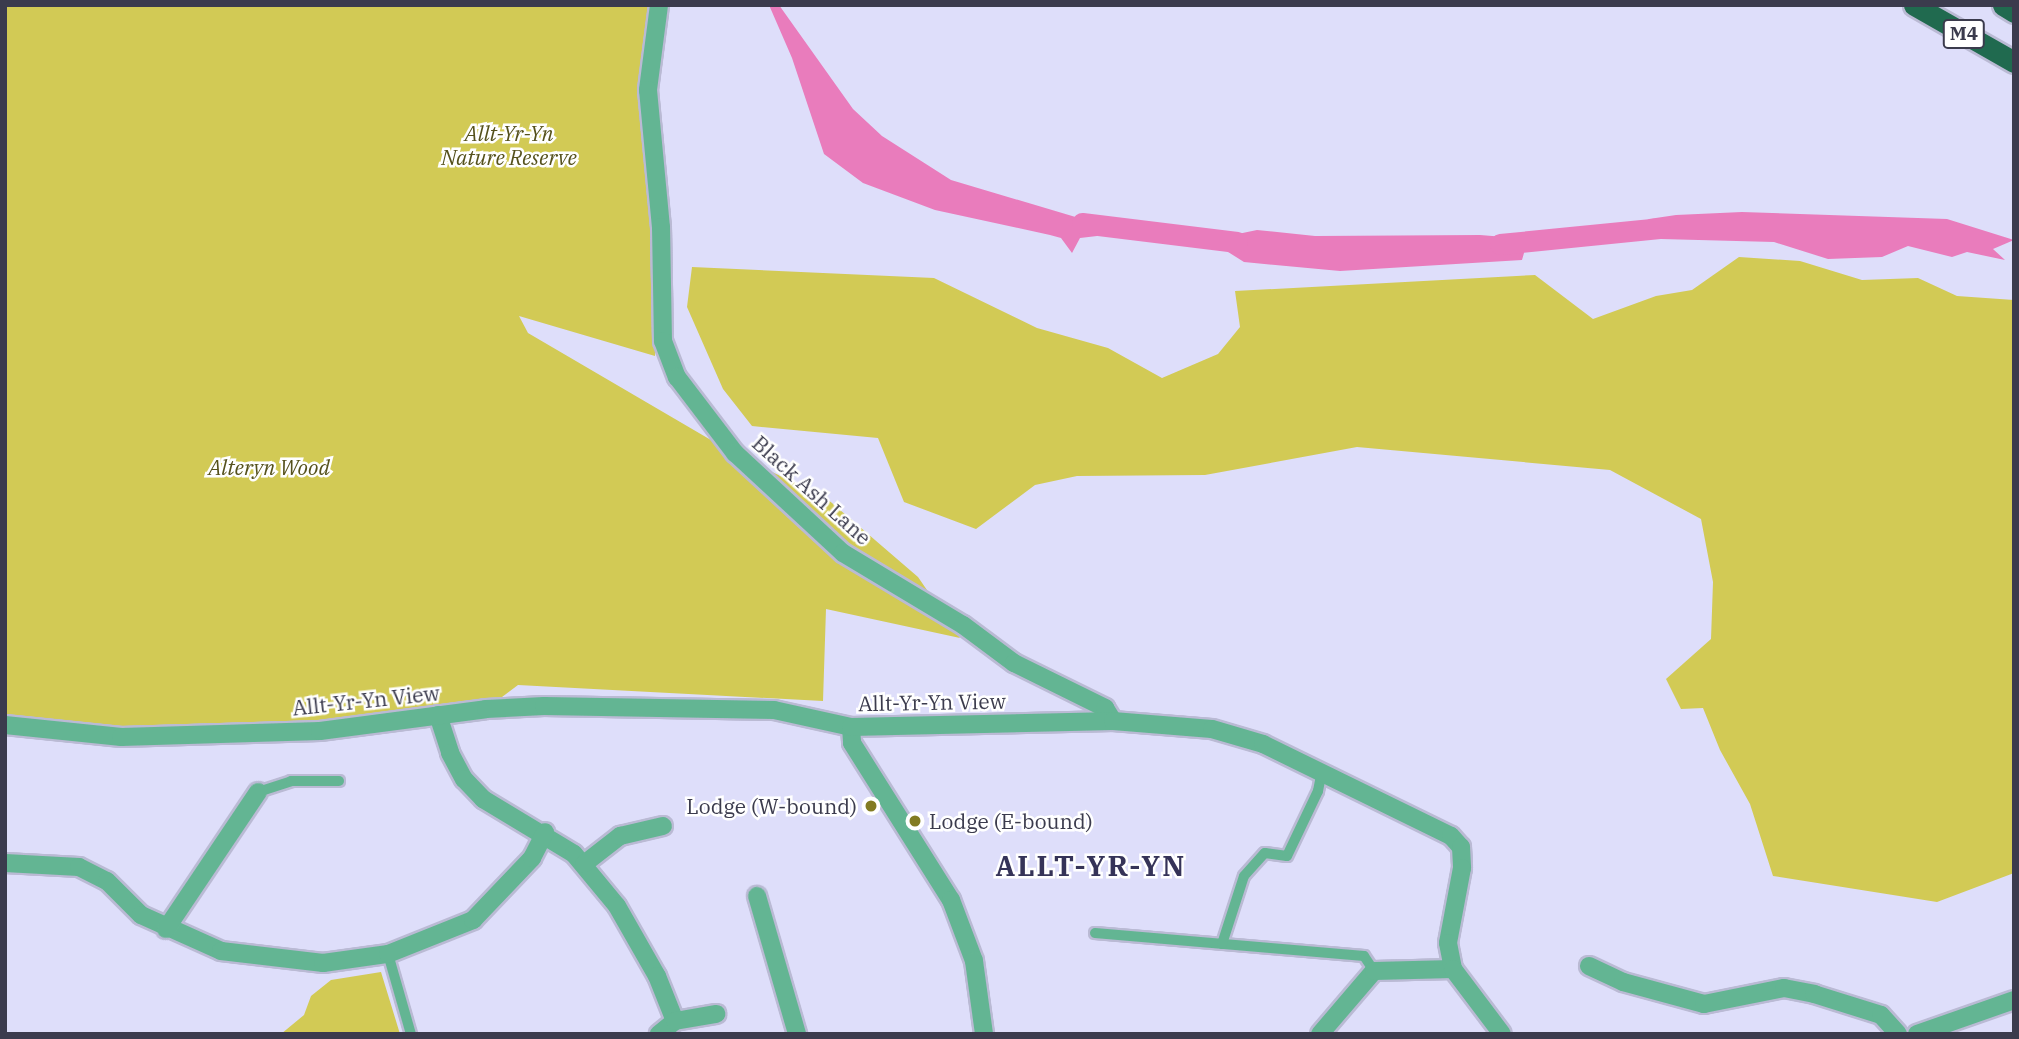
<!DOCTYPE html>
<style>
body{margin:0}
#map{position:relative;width:2019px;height:1039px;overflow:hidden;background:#dedefa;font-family:"IBM Plex Serif",serif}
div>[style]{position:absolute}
.green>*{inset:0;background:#d2ca55}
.water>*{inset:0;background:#e97cbc}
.canal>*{height:21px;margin:-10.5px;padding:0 10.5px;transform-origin:10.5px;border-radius:10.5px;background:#e97cbc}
.roads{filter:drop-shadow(2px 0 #babad4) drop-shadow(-2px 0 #babad4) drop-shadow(0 2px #babad4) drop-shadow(0 -2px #babad4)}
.service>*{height:10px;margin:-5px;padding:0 5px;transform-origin:5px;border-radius:5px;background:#63b593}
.minor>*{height:18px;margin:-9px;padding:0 9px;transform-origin:9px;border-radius:9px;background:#63b593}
.tertiary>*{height:18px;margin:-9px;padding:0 9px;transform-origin:9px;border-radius:9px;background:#63b593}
.motorway>*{height:21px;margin:-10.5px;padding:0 10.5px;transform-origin:10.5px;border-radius:10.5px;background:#206a4f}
.dots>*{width:19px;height:19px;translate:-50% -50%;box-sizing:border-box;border:4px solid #fff;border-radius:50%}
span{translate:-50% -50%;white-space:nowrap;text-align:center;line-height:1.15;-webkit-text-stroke:5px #fff;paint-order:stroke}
.shield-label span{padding:2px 5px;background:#fff;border:2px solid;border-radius:5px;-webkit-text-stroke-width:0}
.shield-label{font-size:19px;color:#3b3b4d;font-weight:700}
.park-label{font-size:21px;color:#55511c;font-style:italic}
.street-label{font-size:21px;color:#3b3b4d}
.poi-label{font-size:21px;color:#3b3b4d}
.right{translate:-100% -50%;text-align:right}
.left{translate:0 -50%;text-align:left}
.district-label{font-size:28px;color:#353358;font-weight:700;letter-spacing:2px}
.frame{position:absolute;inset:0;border:7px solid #3b3b4d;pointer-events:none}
</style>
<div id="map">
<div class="green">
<i style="clip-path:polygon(5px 5px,659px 5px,648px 90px,661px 227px,655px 356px,519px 316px,528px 333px,740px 457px,825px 497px,918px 577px,960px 638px,826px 609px,823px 701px,518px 685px,486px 709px,320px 731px,122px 737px,5px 725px)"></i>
<i style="clip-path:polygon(1739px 257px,1800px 261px,1862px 280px,1918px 278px,1957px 296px,2014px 300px,2014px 873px,1937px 902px,1773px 876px,1750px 804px,1720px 750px,1703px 708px,1681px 709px,1666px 679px,1711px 639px,1713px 582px,1701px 519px,1610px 470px,1357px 447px,1205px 475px,1077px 476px,1035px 485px,976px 529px,904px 502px,878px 438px,752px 426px,723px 389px,687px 307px,692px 267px,934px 278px,1037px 328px,1108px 348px,1162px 378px,1218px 354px,1240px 327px,1235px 291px,1535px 275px,1593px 319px,1656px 296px,1692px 290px)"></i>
<i style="clip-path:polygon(381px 972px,400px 1034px,281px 1034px,304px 1015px,311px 996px,331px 980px)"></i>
</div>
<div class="water">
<i style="clip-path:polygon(769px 5px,779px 5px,853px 109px,882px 136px,951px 180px,1109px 227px,1097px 236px,1080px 238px,1072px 253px,1061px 238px,1050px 235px,935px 210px,863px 183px,824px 154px,792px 58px)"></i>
<i style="clip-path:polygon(1742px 212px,1947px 219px,2014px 240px,1993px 249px,2005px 260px,1967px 252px,1952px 257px,1908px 246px,1882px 257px,1828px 259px,1774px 242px,1661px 239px,1633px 229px,1649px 219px,1676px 215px)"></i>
<i style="clip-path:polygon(1257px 230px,1315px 236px,1480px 235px,1528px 239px,1522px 260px,1340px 271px,1244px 262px,1209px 240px)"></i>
</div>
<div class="canal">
<i style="left:1082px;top:223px;width:156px;rotate:7deg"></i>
<i style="left:1500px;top:244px;width:160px;rotate:-5.7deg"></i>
</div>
<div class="roads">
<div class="service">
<i style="left:258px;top:792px;width:35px;rotate:-18deg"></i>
<i style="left:291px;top:781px;width:48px"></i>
<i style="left:1095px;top:933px;width:270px;rotate:4.9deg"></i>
<i style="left:1364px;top:956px;width:18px;rotate:56deg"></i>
<i style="left:1222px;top:944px;width:71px;rotate:-72.1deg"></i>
<i style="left:1244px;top:876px;width:31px;rotate:-48deg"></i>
<i style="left:1265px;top:853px;width:22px;rotate:8deg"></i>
<i style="left:1287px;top:856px;width:72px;rotate:-64.5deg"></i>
<i style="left:1318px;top:791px;width:20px;rotate:-79deg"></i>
<i style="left:388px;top:954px;width:83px;rotate:74deg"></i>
</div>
<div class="minor">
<i style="left:659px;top:5px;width:86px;rotate:97.4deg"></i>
<i style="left:648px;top:90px;width:138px;rotate:84.6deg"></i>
<i style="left:661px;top:227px;width:114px;rotate:89deg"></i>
<i style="left:663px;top:341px;width:39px;rotate:69deg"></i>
<i style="left:677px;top:377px;width:96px;rotate:52.7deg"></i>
<i style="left:735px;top:453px;width:147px;rotate:42.8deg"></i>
<i style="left:843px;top:553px;width:140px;rotate:31deg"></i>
<i style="left:963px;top:625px;width:64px;rotate:36.7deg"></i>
<i style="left:1014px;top:663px;width:102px;rotate:26.3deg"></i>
<i style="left:1105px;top:708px;width:15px;rotate:58deg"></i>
<i style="left:438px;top:715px;width:40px;rotate:72deg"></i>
<i style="left:450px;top:753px;width:30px;rotate:62deg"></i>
<i style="left:464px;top:779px;width:28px;rotate:46deg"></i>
<i style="left:483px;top:799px;width:106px;rotate:31.1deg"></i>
<i style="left:574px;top:854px;width:67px;rotate:50.4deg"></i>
<i style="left:617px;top:906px;width:81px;rotate:60.3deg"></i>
<i style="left:657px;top:976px;width:48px;rotate:68.2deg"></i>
<i style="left:675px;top:1021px;width:21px;rotate:141deg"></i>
<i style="left:851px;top:727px;width:16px;rotate:86deg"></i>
<i style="left:852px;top:743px;width:186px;rotate:57.8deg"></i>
<i style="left:951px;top:900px;width:65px;rotate:69.3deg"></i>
<i style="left:974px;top:961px;width:74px;rotate:82.2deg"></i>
<i style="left:5px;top:863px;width:74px;rotate:3.1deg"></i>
<i style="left:79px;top:867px;width:31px;rotate:27deg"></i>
<i style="left:107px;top:881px;width:48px;rotate:45deg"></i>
<i style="left:141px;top:915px;width:88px;rotate:24.2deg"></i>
<i style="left:221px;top:951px;width:103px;rotate:6.7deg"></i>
<i style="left:323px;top:963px;width:66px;rotate:-7.9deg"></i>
<i style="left:388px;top:954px;width:92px;rotate:-21.8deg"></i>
<i style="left:473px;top:920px;width:86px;rotate:-46.4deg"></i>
<i style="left:532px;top:858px;width:29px;rotate:-63deg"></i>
<i style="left:584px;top:864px;width:46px;rotate:-37.9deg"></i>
<i style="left:620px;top:836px;width:44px;rotate:-13.1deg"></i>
<i style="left:757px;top:896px;width:144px;rotate:73.8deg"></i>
<i style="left:166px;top:929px;width:165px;rotate:-56.1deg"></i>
<i style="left:1589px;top:966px;width:38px;rotate:25deg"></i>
<i style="left:1623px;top:982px;width:84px;rotate:15.2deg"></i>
<i style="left:1704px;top:1004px;width:82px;rotate:-11.3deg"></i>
<i style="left:1784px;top:988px;width:31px;rotate:11deg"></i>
<i style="left:1814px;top:994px;width:70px;rotate:17.4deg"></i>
<i style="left:1881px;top:1015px;width:25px;rotate:48deg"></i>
<i style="left:675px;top:1021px;width:42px;rotate:-9.7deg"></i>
<i style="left:1320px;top:1034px;width:83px;rotate:-49.4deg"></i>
<i style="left:1374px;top:971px;width:79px;rotate:-1.5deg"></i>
<i style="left:1917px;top:1034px;width:103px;rotate:-19.3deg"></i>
</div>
<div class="tertiary">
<i style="left:5px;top:725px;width:117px;rotate:5.9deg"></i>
<i style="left:121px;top:737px;width:199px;rotate:-1.7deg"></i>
<i style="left:320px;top:731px;width:167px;rotate:-7.5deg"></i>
<i style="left:486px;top:709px;width:58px;rotate:-3deg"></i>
<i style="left:544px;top:706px;width:230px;rotate:1deg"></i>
<i style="left:774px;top:710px;width:79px;rotate:12.4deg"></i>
<i style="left:851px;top:727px;width:262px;rotate:-1.3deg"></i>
<i style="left:1113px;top:721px;width:99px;rotate:4.6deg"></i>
<i style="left:1212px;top:729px;width:53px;rotate:16.4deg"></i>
<i style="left:1263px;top:744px;width:209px;rotate:26.1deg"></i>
<i style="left:1451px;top:836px;width:15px;rotate:48deg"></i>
<i style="left:1461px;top:847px;width:21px;rotate:87deg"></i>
<i style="left:1462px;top:868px;width:76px;rotate:100.6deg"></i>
<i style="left:1448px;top:943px;width:26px;rotate:79deg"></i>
<i style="left:1453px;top:969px;width:81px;rotate:53deg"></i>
</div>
<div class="motorway">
<i style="left:1914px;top:5px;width:115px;rotate:29.7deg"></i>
<i style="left:2003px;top:5px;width:13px;rotate:32deg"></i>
</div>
</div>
<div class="dots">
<i style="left:871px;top:806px;background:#827b22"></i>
<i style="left:915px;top:821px;background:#827b22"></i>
</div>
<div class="shield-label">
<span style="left:1964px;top:34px">M4</span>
</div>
<div class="park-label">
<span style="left:509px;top:145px">Allt-Yr-Yn<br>Nature Reserve</span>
<span style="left:269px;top:467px">Alteryn Wood</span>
</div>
<div class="street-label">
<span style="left:812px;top:490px;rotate:42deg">Black Ash Lane</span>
<span style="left:366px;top:700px;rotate:-6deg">Allt-Yr-Yn View</span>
<span style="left:932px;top:702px;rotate:-1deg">Allt-Yr-Yn View</span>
</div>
<div class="poi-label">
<span class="right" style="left:857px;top:806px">Lodge (W-bound)</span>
<span class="left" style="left:929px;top:821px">Lodge (E-bound)</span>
</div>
<div class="district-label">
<span style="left:1091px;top:866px">ALLT-YR-YN</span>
</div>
<div class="frame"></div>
</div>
